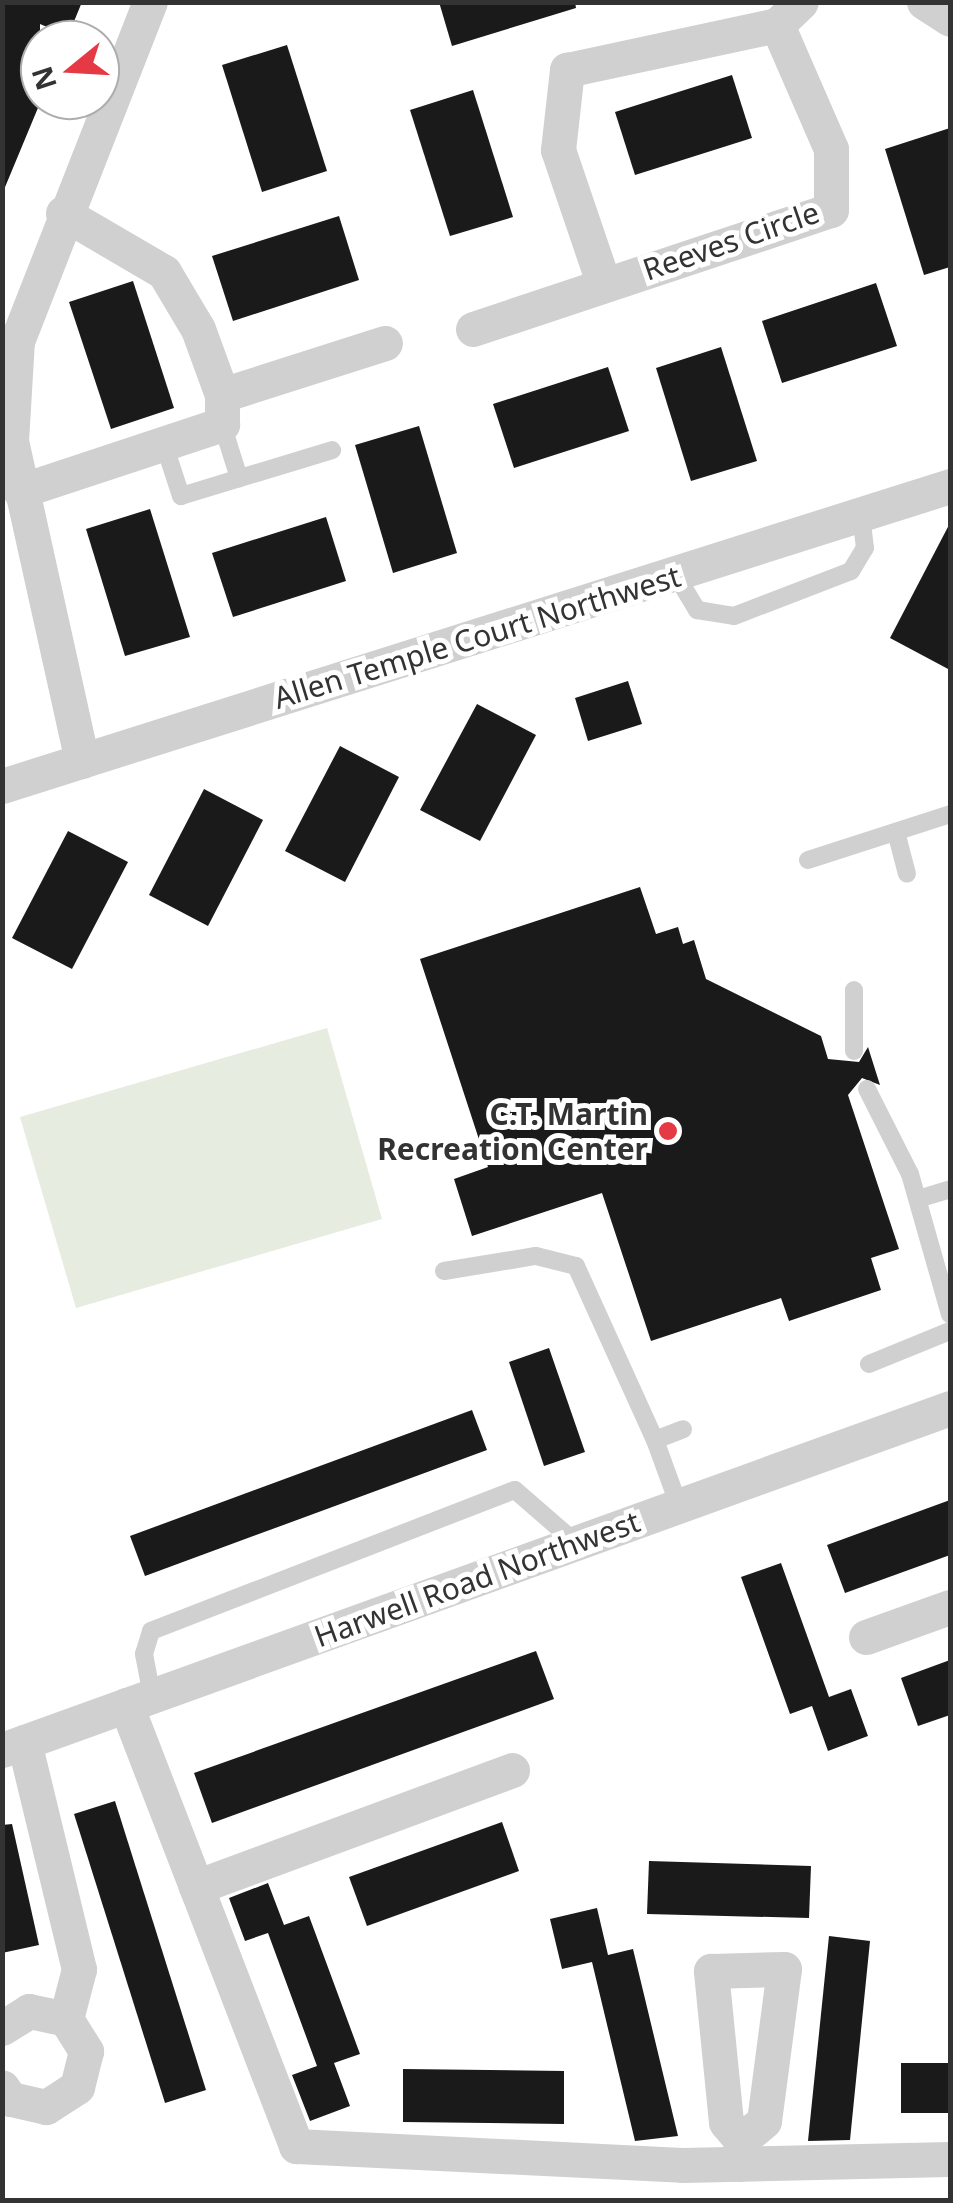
<!DOCTYPE html>
<style>
body{margin:0}
#map{position:relative;width:953px;height:2203px;overflow:hidden;background:#fff;font-family:"Noto Sans",sans-serif}
div>[style]{position:absolute}
.green>*{inset:0;background:#e6ecdf}
.building>*{inset:0;background:#1a1a1a}
.lane>*{height:18px;margin:-9px;padding:0 9px;transform-origin:9px;border-radius:9px;background:#d0d0d0}
.street>*{height:35px;margin:-17.5px;padding:0 17.5px;transform-origin:17.5px;border-radius:17.5px;background:#d0d0d0}
.dots>*{width:28px;height:28px;translate:-50% -50%;box-sizing:border-box;border:5px solid #fff;border-radius:50%}
span{translate:-50% -50%;white-space:nowrap;text-align:center;line-height:1.15;-webkit-text-stroke:10px #fff;paint-order:stroke}
.street-label{font-size:30px;color:#333}
.poi-label{font-size:30px;color:#333;font-weight:700}
.right{translate:-100% -50%;text-align:right}
.frame{position:absolute;inset:0;border:5px solid #333;pointer-events:none}
.north{position:absolute;left:20px;top:20px;width:100px;height:100px;box-sizing:border-box;background:#fff;border:2px solid #adadad;border-radius:50%;rotate:252deg;font-size:28px;font-weight:700;line-height:40px;text-align:center;color:#333}
.north::after{content:'';display:block;margin:auto;width:35px;height:45px;background:#e63946;clip-path:polygon(50% 0,100% 100%,50% 72%,0 100%)}
</style>
<div id="map">
<div class="green">
<i style="clip-path:polygon(327px 1028px,382px 1219px,76px 1308px,20px 1117px)"></i>
</div>
<div class="building">
<i style="clip-path:polygon(2px 2px,82px 2px,68px 36px,40px 24px,40px 103px,3px 192px)"></i>
<i style="clip-path:polygon(439px 2px,575px 2px,576px 8px,452px 46px)"></i>
<i style="clip-path:polygon(287px 45px,327px 171px,262px 192px,222px 65px)"></i>
<i style="clip-path:polygon(732px 75px,752px 138px,635px 175px,615px 112px)"></i>
<i style="clip-path:polygon(473px 90px,513px 217px,450px 236px,410px 110px)"></i>
<i style="clip-path:polygon(950px 128px,950px 267px,924px 275px,885px 149px)"></i>
<i style="clip-path:polygon(339px 216px,359px 280px,233px 321px,212px 256px)"></i>
<i style="clip-path:polygon(133px 281px,174px 408px,111px 429px,69px 302px)"></i>
<i style="clip-path:polygon(876px 283px,897px 346px,782px 383px,762px 321px)"></i>
<i style="clip-path:polygon(721px 347px,757px 461px,691px 481px,656px 368px)"></i>
<i style="clip-path:polygon(608px 367px,629px 431px,514px 468px,493px 404px)"></i>
<i style="clip-path:polygon(419px 426px,457px 553px,393px 573px,355px 445px)"></i>
<i style="clip-path:polygon(150px 509px,190px 637px,125px 656px,86px 529px)"></i>
<i style="clip-path:polygon(326px 517px,346px 581px,233px 617px,212px 553px)"></i>
<i style="clip-path:polygon(950px 523px,950px 670px,890px 638px)"></i>
<i style="clip-path:polygon(628px 681px,642px 724px,588px 741px,575px 698px)"></i>
<i style="clip-path:polygon(477px 704px,536px 735px,480px 841px,420px 810px)"></i>
<i style="clip-path:polygon(340px 746px,399px 777px,345px 882px,285px 851px)"></i>
<i style="clip-path:polygon(204px 789px,263px 820px,208px 926px,149px 895px)"></i>
<i style="clip-path:polygon(68px 831px,128px 862px,72px 969px,12px 938px)"></i>
<i style="clip-path:polygon(640px 887px,656px 934px,678px 927px,683px 944px,694px 940px,706px 979px,821px 1036px,828px 1059px,859px 1062px,868px 1047px,880px 1085px,862px 1078px,848px 1095px,899px 1249px,871px 1258px,881px 1290px,789px 1321px,781px 1298px,651px 1341px,602px 1193px,472px 1236px,454px 1179px,488px 1167px,420px 959px)"></i>
<i style="clip-path:polygon(549px 1348px,585px 1452px,544px 1466px,509px 1362px)"></i>
<i style="clip-path:polygon(472px 1410px,487px 1450px,145px 1576px,130px 1536px)"></i>
<i style="clip-path:polygon(950px 1500px,950px 1555px,845px 1593px,827px 1545px)"></i>
<i style="clip-path:polygon(781px 1563px,829px 1697px,851px 1689px,868px 1736px,828px 1751px,812px 1706px,790px 1714px,741px 1577px)"></i>
<i style="clip-path:polygon(536px 1651px,554px 1699px,212px 1823px,194px 1773px)"></i>
<i style="clip-path:polygon(950px 1660px,950px 1715px,918px 1726px,901px 1678px)"></i>
<i style="clip-path:polygon(115px 1801px,206px 2090px,165px 2103px,74px 1814px)"></i>
<i style="clip-path:polygon(502px 1822px,519px 1871px,367px 1926px,349px 1877px)"></i>
<i style="clip-path:polygon(12px 1824px,39px 1945px,2px 1953px,2px 1825px)"></i>
<i style="clip-path:polygon(649px 1861px,811px 1866px,809px 1918px,647px 1914px)"></i>
<i style="clip-path:polygon(268px 1883px,284px 1925px,309px 1916px,360px 2054px,334px 2063px,350px 2106px,310px 2121px,292px 2075px,317px 2066px,268px 1933px,245px 1941px,229px 1898px)"></i>
<i style="clip-path:polygon(597px 1908px,608px 1955px,633px 1949px,678px 2136px,635px 2141px,592px 1962px,562px 1969px,550px 1919px)"></i>
<i style="clip-path:polygon(829px 1936px,870px 1941px,850px 2140px,808px 2141px)"></i>
<i style="clip-path:polygon(901px 2063px,950px 2063px,950px 2113px,901px 2113px)"></i>
<i style="clip-path:polygon(403px 2069px,564px 2071px,564px 2124px,403px 2122px)"></i>
</div>
<div class="lane">
<i style="left:222px;top:424px;width:57px;rotate:72.5deg"></i>
<i style="left:164px;top:444px;width:55px;rotate:71.9deg"></i>
<i style="left:181px;top:496px;width:158px;rotate:-16.9deg"></i>
<i style="left:676px;top:575px;width:41px;rotate:59deg"></i>
<i style="left:697px;top:610px;width:37px;rotate:9deg"></i>
<i style="left:734px;top:616px;width:125px;rotate:-21deg"></i>
<i style="left:851px;top:571px;width:27px;rotate:-59deg"></i>
<i style="left:865px;top:548px;width:34px;rotate:-97deg"></i>
<i style="left:896px;top:832px;width:43px;rotate:75.3deg"></i>
<i style="left:808px;top:860px;width:149px;rotate:-17.9deg"></i>
<i style="left:854px;top:990px;width:61px;rotate:90deg"></i>
<i style="left:867px;top:1089px;width:95px;rotate:63.2deg"></i>
<i style="left:910px;top:1174px;width:146px;rotate:74.1deg"></i>
<i style="left:918px;top:1199px;width:34px;rotate:-17deg"></i>
<i style="left:444px;top:1271px;width:93px;rotate:-9.3deg"></i>
<i style="left:536px;top:1256px;width:41px;rotate:14deg"></i>
<i style="left:576px;top:1266px;width:191px;rotate:65.6deg"></i>
<i style="left:869px;top:1364px;width:87px;rotate:-22.2deg"></i>
<i style="left:679px;top:1506px;width:70px;rotate:-110deg"></i>
<i style="left:655px;top:1440px;width:30px;rotate:-21deg"></i>
<i style="left:152px;top:1696px;width:43px;rotate:-100.8deg"></i>
<i style="left:144px;top:1654px;width:24px;rotate:-73deg"></i>
<i style="left:151px;top:1631px;width:390px;rotate:-21.2deg"></i>
<i style="left:515px;top:1490px;width:81px;rotate:41deg"></i>
</div>
<div class="street">
<i style="left:924px;top:2px;width:31px;rotate:33deg"></i>
<i style="left:777px;top:25px;width:33px;rotate:-44deg"></i>
<i style="left:63px;top:213px;width:117px;rotate:30.3deg"></i>
<i style="left:164px;top:272px;width:66px;rotate:59.2deg"></i>
<i style="left:198px;top:329px;width:70px;rotate:70deg"></i>
<i style="left:604px;top:285px;width:143px;rotate:-108.8deg"></i>
<i style="left:558px;top:150px;width:81px;rotate:-83.6deg"></i>
<i style="left:567px;top:70px;width:215px;rotate:-12.1deg"></i>
<i style="left:473px;top:329px;width:377px;rotate:-18.4deg"></i>
<i style="left:831px;top:210px;width:61px;rotate:-90deg"></i>
<i style="left:831px;top:149px;width:135px;rotate:-113.5deg"></i>
<i style="left:20px;top:491px;width:213px;rotate:-18.3deg"></i>
<i style="left:222px;top:424px;width:29px;rotate:-90deg"></i>
<i style="left:222px;top:395px;width:171px;rotate:-17.7deg"></i>
<i style="left:82px;top:761px;width:328px;rotate:-102.5deg"></i>
<i style="left:11px;top:441px;width:100px;rotate:-86.6deg"></i>
<i style="left:17px;top:341px;width:364px;rotate:-68.6deg"></i>
<i style="left:2px;top:786px;width:994px;rotate:-17.56deg"></i>
<i style="left:866px;top:1637px;width:89px;rotate:-19.7deg"></i>
<i style="left:126px;top:1705px;width:473px;rotate:68.9deg"></i>
<i style="left:296px;top:2146px;width:386px;rotate:2.8deg"></i>
<i style="left:682px;top:2165px;width:268px;rotate:-1.3deg"></i>
<i style="left:24px;top:1742px;width:234px;rotate:76.4deg"></i>
<i style="left:79px;top:1969px;width:52px;rotate:104.6deg"></i>
<i style="left:2px;top:1750px;width:1008px;rotate:-19.84deg"></i>
<i style="left:196px;top:1887px;width:337px;rotate:-20.3deg"></i>
<i style="left:2px;top:2028px;width:32px;rotate:-32deg"></i>
<i style="left:29px;top:2011px;width:38px;rotate:12deg"></i>
<i style="left:66px;top:2019px;width:38px;rotate:58deg"></i>
<i style="left:86px;top:2051px;width:37px;rotate:104deg"></i>
<i style="left:77px;top:2087px;width:37px;rotate:147deg"></i>
<i style="left:46px;top:2107px;width:37px;rotate:-167deg"></i>
<i style="left:10px;top:2099px;width:14px;rotate:-124deg"></i>
<i style="left:739px;top:2164px;width:24px;rotate:-85deg"></i>
<i style="left:741px;top:2140px;width:23px;rotate:-130deg"></i>
<i style="left:726px;top:2122px;width:152px;rotate:-95.7deg"></i>
<i style="left:711px;top:1971px;width:73px;rotate:-1.6deg"></i>
<i style="left:784px;top:1969px;width:153px;rotate:97.5deg"></i>
<i style="left:764px;top:2121px;width:30px;rotate:140deg"></i>
</div>
<div class="dots">
<i style="left:668px;top:1131px;background:#e63946"></i>
</div>
<div class="street-label">
<span style="left:731px;top:241px;rotate:-19deg">Reeves Circle</span>
<span style="left:477px;top:637px;rotate:-17deg">Allen Temple Court Northwest</span>
<span style="left:477px;top:1579px;rotate:-20deg">Harwell Road Northwest</span>
</div>
<div class="poi-label">
<span class="right" style="left:648px;top:1131px">C.T. Martin<br>Recreation Center</span>
</div>
<div class="frame"></div>
<div class="north">N</div>
</div>
